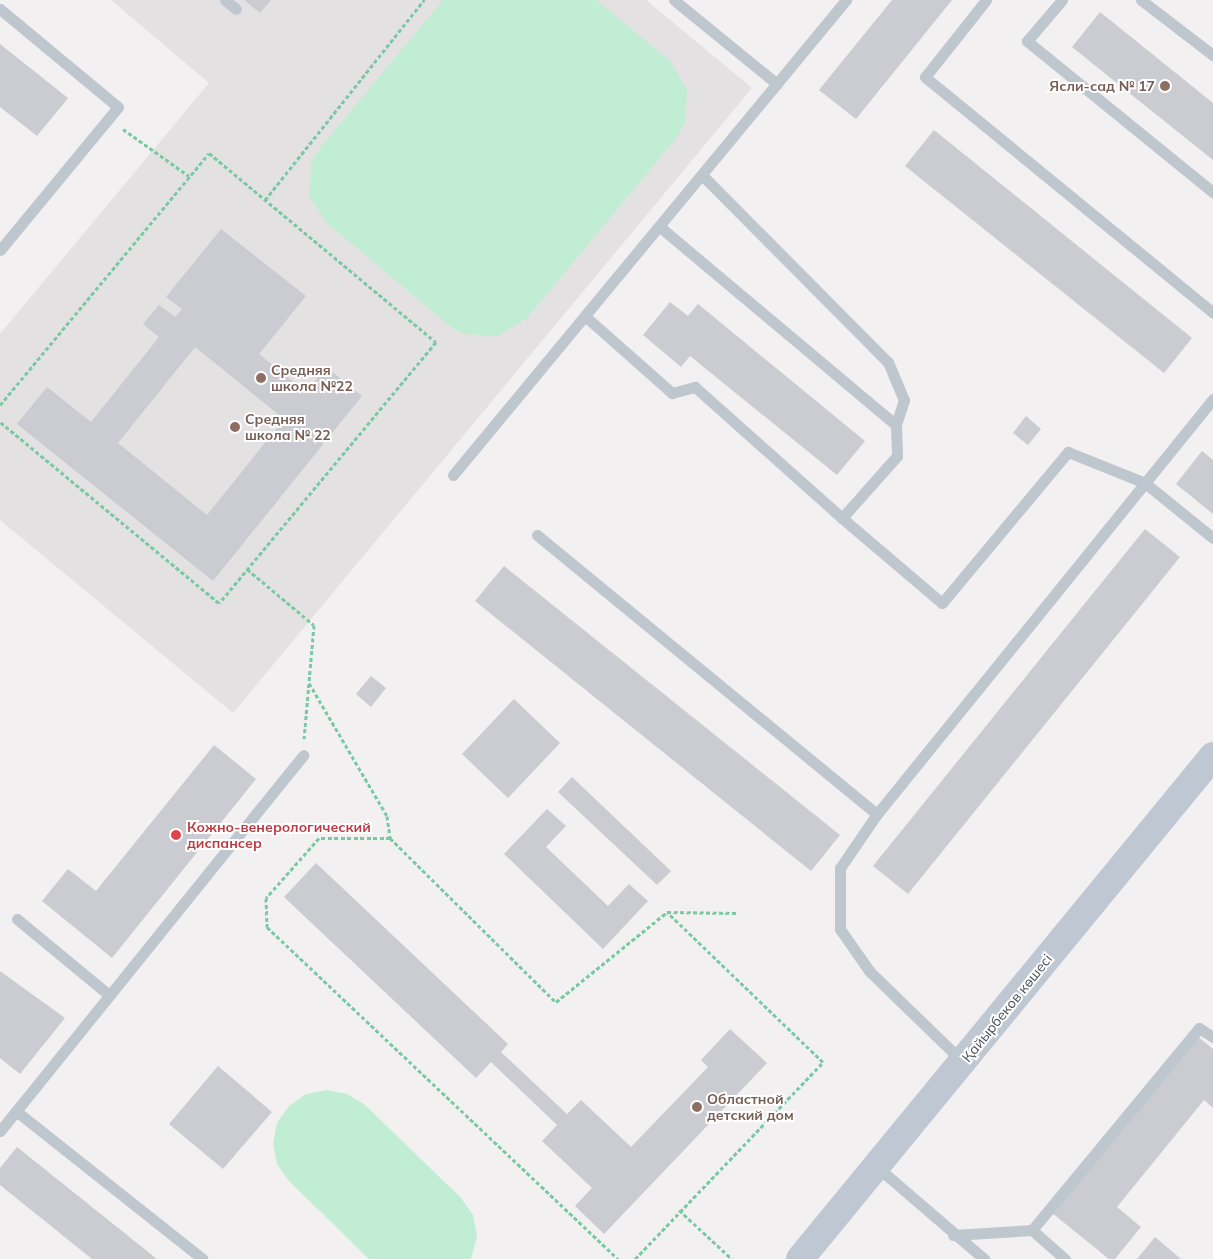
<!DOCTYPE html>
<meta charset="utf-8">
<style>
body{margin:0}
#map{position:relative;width:1213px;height:1259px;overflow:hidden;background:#f2f0f0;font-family:Mulish,sans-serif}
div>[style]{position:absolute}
.education>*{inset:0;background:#e3e1e1}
.green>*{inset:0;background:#c0edd3}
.building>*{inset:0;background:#caccd2}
.path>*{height:3px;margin-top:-1.5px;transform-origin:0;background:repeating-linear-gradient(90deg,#79caa4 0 4px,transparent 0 6.5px)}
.lane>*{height:11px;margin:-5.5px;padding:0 5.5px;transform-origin:5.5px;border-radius:5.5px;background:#bec6ce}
.secondary>*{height:28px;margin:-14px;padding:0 14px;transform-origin:14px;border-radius:14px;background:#bec7d2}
.dots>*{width:14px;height:14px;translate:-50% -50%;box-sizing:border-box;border:2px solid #fff;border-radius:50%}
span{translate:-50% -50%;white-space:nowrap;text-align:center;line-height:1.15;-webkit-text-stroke:4px #fff;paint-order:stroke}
.education-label{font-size:14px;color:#785e54;font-weight:700}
.right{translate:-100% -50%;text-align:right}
.left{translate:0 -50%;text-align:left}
.health-label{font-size:14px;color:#be3a42;font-weight:700}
.street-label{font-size:14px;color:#48525c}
</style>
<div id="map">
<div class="education">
<i style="clip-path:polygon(111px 0,646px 0,752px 88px,233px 713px,0 520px,0 334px,209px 83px)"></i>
</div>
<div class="green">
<i style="clip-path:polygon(443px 0,596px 0,670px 61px,687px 90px,685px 122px,677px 137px,526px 319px,497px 336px,464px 334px,450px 326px,327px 223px,309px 196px,311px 163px,320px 148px)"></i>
<i style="clip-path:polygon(327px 1090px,347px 1094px,365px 1105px,461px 1198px,473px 1215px,477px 1236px,471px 1259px,369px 1259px,289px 1181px,277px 1164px,273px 1144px,277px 1123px,289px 1106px,306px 1094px)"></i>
</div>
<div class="building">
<i style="clip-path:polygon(244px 0,271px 0,260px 13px)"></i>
<i style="clip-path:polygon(892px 0,952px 0,856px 119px,819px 90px)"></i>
<i style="clip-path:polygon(1100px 12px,1213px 103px,1213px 160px,1072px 47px)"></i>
<i style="clip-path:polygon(0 44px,68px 98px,37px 136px,0 107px)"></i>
<i style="clip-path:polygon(934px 130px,1192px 338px,1164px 373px,905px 166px)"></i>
<i style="clip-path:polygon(evenodd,221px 229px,306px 296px,259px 354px,306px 392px,326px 367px,362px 396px,213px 581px,17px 424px,47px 387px,91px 422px,159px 337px,143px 324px,159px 305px,175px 317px,182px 309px,166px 297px,221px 229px,195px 347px,284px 419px,207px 515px,118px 443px,195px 347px)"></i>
<i style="clip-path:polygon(670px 302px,688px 316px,698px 304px,865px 441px,837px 475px,690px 356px,681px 367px,643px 335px)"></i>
<i style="clip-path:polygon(1026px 416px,1041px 429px,1028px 445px,1013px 433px)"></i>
<i style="clip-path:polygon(1202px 451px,1213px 460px,1213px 514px,1176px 484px)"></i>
<i style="clip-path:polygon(1145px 529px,1180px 557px,908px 894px,873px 866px)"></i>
<i style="clip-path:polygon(504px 566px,840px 835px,811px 871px,475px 601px)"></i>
<i style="clip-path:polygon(371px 676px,386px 688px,371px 707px,356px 694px)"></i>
<i style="clip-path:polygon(514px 699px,560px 743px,508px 798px,462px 754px)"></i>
<i style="clip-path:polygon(214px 745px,256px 779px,112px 958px,42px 901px,68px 869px,96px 891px)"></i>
<i style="clip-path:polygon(572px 777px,671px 871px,657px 885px,558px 792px)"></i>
<i style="clip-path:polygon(547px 809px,566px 826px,546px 847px,608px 906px,629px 884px,648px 901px,603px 949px,504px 854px)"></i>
<i style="clip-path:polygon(316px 863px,508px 1044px,501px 1052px,567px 1114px,581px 1100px,631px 1147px,708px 1067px,701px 1060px,730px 1029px,767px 1063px,604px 1234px,575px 1206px,592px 1188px,542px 1141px,557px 1125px,491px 1062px,476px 1078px,284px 897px)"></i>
<i style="clip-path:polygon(0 971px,65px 1018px,20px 1074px,0 1058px)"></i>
<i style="clip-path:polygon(1197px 1036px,1213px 1049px,1213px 1108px,1204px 1100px,1117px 1207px,1141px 1227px,1115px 1259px,1109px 1259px,1052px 1213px)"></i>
<i style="clip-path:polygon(218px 1066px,272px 1112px,223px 1169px,169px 1124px)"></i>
<i style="clip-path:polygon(17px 1147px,157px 1259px,92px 1259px,0 1185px,0 1168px)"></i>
<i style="clip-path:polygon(1155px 1237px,1181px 1259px,1137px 1259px)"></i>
</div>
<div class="path">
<i style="left:123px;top:129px;width:81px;rotate:35.5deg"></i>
<i style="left:265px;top:200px;width:256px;rotate:-51.5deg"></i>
<i style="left:0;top:405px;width:327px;rotate:-50.3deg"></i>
<i style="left:209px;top:153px;width:295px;rotate:39.8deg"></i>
<i style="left:436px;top:342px;width:339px;rotate:129.7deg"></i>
<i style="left:219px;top:603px;width:284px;rotate:-140.4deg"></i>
<i style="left:247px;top:569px;width:87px;rotate:39.9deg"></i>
<i style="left:314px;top:625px;width:114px;rotate:95deg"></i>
<i style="left:309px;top:683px;width:154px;rotate:59.6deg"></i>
<i style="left:387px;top:816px;width:22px;rotate:82deg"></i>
<i style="left:390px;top:838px;width:233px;rotate:44.7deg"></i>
<i style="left:556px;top:1002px;width:143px;rotate:-39deg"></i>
<i style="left:667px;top:912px;width:69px;rotate:0.8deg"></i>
<i style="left:390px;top:838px;width:71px;rotate:180deg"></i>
<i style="left:319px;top:838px;width:80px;rotate:131.5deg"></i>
<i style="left:266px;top:898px;width:29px;rotate:88deg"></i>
<i style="left:267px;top:927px;width:483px;rotate:43.4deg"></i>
<i style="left:679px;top:1210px;width:72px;rotate:42.8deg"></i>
<i style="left:635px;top:1259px;width:272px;rotate:-46.3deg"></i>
<i style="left:823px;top:1062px;width:216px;rotate:-136.1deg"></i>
</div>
<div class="lane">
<i style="left:225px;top:0;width:14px;rotate:39deg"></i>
<i style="left:674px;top:0;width:133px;rotate:39.2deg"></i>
<i style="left:986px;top:0;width:98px;rotate:128.4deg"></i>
<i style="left:925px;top:77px;width:372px;rotate:39.3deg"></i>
<i style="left:1062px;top:0;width:54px;rotate:130.5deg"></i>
<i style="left:1027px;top:41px;width:240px;rotate:39.1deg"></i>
<i style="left:1141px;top:0;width:91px;rotate:37.4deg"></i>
<i style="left:0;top:9px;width:153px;rotate:39.7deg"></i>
<i style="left:118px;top:107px;width:185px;rotate:129.5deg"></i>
<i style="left:702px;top:175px;width:264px;rotate:45.2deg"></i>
<i style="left:888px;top:362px;width:41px;rotate:67.2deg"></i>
<i style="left:904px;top:400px;width:26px;rotate:108deg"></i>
<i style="left:660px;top:227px;width:308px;rotate:40deg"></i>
<i style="left:896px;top:425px;width:31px;rotate:88deg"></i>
<i style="left:897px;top:456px;width:83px;rotate:131.6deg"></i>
<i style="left:842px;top:518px;width:131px;rotate:40.4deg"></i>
<i style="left:942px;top:603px;width:197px;rotate:-50.2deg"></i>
<i style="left:1068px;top:452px;width:83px;rotate:21.9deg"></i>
<i style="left:1145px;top:483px;width:87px;rotate:39deg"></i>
<i style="left:586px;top:317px;width:115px;rotate:41.5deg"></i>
<i style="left:672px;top:393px;width:24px;rotate:-15deg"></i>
<i style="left:695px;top:387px;width:197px;rotate:41.7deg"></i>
<i style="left:453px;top:475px;width:617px;rotate:-50.4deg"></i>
<i style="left:537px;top:535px;width:440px;rotate:39.4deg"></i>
<i style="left:17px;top:919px;width:119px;rotate:39.6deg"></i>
<i style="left:962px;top:1061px;width:128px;rotate:-135.9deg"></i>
<i style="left:870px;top:972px;width:52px;rotate:-124.9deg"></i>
<i style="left:840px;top:929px;width:61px;rotate:-90deg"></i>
<i style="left:840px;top:868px;width:65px;rotate:-55.6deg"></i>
<i style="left:877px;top:814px;width:534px;rotate:-51.01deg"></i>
<i style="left:16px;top:1111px;width:238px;rotate:38.4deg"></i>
<i style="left:0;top:1131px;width:483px;rotate:-51.1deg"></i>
<i style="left:876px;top:1166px;width:143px;rotate:40.7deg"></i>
<i style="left:1032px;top:1230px;width:262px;rotate:-50.4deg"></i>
<i style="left:1199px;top:1028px;width:17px;rotate:33deg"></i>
<i style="left:953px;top:1235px;width:79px;rotate:-3.6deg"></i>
<i style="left:1032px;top:1230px;width:44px;rotate:41.3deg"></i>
</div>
<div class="secondary">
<i style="left:800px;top:1259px;width:651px;rotate:-50.61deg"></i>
</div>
<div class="dots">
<i style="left:1165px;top:86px;background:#8d6e63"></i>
<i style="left:261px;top:378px;background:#8d6e63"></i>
<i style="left:235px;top:427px;background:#8d6e63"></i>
<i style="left:176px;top:835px;background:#e0444e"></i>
<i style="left:697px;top:1107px;background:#8d6e63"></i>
</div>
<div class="education-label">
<span class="right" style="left:1155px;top:86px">Ясли-сад № 17</span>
<span class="left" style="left:271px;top:378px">Средняя<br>школа №22</span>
<span class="left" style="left:245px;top:427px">Средняя<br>школа № 22</span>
<span class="left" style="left:707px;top:1107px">Областной<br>детский дом</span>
</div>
<div class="health-label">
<span class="left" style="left:187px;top:835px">Кожно-венерологический<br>диспансер</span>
</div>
<div class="street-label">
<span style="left:1007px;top:1008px;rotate:-51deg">Қайырбеков көшесі</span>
</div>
</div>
